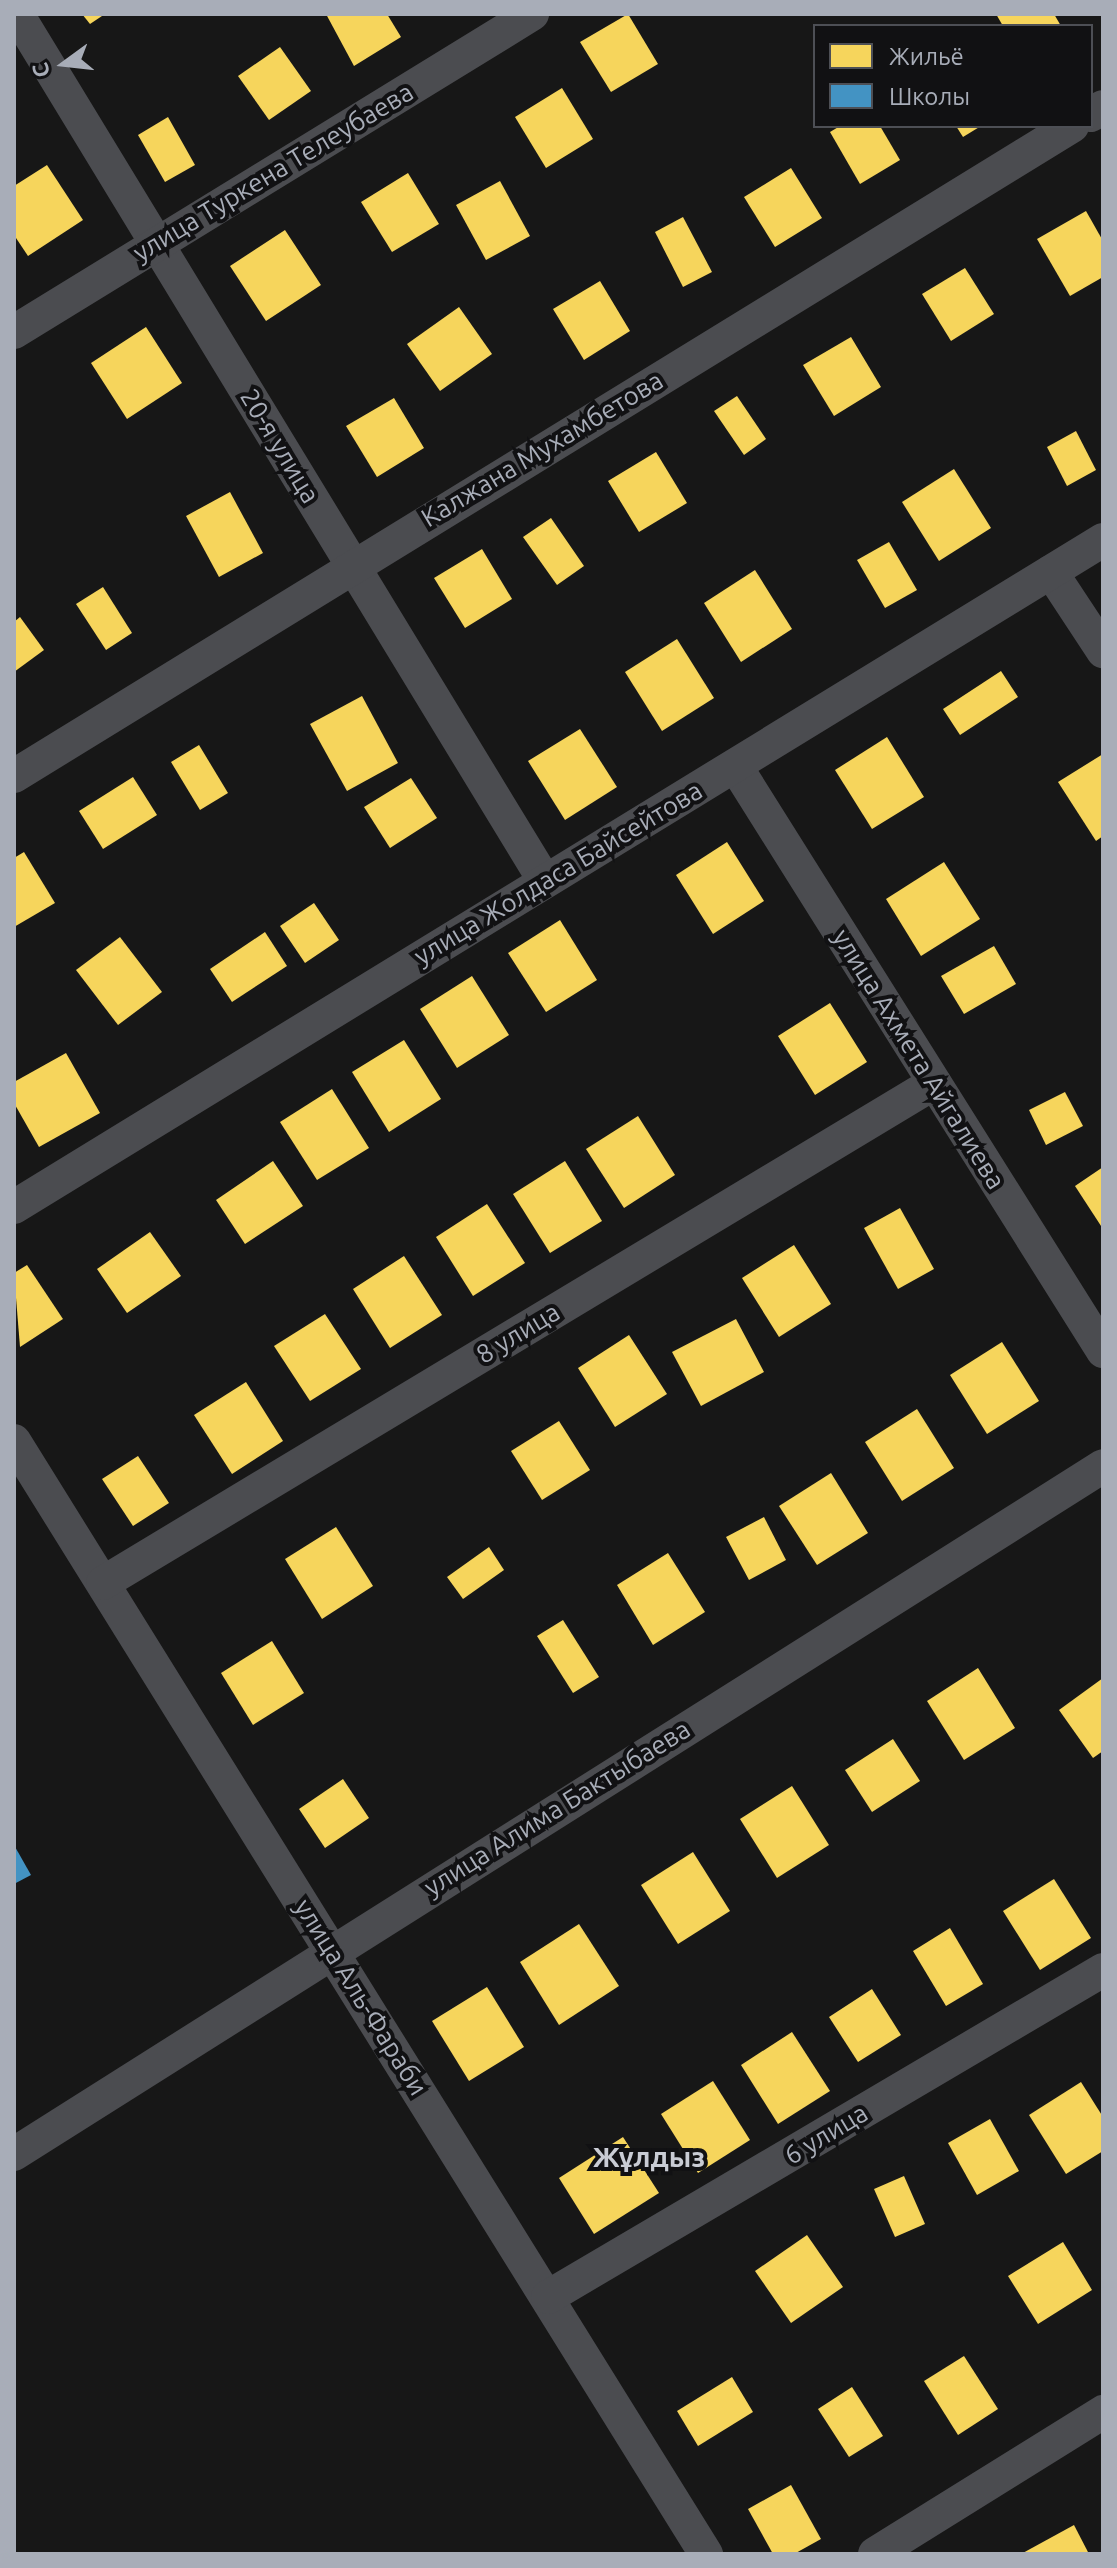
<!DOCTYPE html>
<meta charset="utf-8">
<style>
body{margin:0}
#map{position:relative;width:1117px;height:2568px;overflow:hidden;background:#171717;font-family:Ubuntu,sans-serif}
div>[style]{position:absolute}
.homes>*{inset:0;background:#f6d55c}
.schools>*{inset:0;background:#4393c3}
.street>*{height:34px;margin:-17px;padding:0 17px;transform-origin:17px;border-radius:17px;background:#4b4c50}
span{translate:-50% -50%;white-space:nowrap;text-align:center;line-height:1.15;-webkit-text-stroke:8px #111113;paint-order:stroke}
.street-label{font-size:26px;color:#a8adb8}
.neighbourhood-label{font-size:28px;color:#c9ccd4;font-weight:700}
.frame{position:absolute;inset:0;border:16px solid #a8adb8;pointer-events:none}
.legend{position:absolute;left:813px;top:24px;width:280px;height:104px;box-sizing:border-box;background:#111113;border:2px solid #4d4f55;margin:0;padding:10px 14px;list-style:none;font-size:24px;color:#a8adb8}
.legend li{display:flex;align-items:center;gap:16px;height:40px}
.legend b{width:40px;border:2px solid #4d4f55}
.north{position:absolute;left:24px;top:24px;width:80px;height:80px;-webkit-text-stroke:6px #111113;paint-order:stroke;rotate:255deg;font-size:22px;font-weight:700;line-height:32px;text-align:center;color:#a8adb8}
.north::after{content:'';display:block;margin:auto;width:28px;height:36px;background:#a8adb8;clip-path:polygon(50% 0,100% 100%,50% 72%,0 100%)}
</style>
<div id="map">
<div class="homes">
<i style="clip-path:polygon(82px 14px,105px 14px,90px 24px)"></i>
<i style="clip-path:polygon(326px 14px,387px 14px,401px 37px,354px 66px)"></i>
<i style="clip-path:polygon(628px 14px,658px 64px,611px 92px,580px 42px)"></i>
<i style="clip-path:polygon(996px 14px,1054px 14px,1061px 26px,1003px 26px)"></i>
<i style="clip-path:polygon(280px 47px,311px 91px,269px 120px,238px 76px)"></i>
<i style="clip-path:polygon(562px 88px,593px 139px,546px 168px,515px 117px)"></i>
<i style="clip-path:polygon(168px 117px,195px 165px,165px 182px,138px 135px)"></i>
<i style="clip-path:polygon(840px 126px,880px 126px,900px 160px,860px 184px,830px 132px)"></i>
<i style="clip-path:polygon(956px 126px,981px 126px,963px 137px)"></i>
<i style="clip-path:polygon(47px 165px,83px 220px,28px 256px,14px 235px,14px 186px)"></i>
<i style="clip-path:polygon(791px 168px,822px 218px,775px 247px,744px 197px)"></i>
<i style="clip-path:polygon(408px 173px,439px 224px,392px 252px,361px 202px)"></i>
<i style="clip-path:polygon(500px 181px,530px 236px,486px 260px,456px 205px)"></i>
<i style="clip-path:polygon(1086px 211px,1103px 241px,1103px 277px,1070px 296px,1037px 239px)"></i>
<i style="clip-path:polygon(683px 217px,712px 272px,683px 287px,655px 232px)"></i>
<i style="clip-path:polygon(285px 230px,321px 285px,266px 321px,230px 266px)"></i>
<i style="clip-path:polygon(965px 268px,994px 314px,951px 341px,922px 294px)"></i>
<i style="clip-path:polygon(600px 281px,630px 331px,584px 360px,553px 309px)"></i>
<i style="clip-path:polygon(459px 307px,492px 354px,440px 391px,407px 344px)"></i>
<i style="clip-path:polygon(146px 327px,182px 383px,127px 419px,91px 363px)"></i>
<i style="clip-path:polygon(851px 337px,881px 387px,834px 416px,803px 365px)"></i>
<i style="clip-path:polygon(737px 396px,766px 439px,744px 455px,714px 411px)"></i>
<i style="clip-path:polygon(394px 398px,424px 448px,377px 477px,346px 426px)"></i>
<i style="clip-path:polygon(1076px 431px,1096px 470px,1067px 486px,1047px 447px)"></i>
<i style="clip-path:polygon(656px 452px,687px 503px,639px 532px,608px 481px)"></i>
<i style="clip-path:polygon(954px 469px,991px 528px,939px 561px,902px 502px)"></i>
<i style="clip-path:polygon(230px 492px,263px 553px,219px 577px,186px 516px)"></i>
<i style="clip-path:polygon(551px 518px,584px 566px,557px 585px,523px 537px)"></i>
<i style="clip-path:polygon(889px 542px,917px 590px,885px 608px,857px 560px)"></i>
<i style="clip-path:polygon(482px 549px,512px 599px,465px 628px,434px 578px)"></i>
<i style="clip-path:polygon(755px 570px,792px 629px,741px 662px,704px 603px)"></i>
<i style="clip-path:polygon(103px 587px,132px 633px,106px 650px,76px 604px)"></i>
<i style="clip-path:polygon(20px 617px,44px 650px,14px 672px,14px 622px)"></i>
<i style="clip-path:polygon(677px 639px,714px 698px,662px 731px,625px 672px)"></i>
<i style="clip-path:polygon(1001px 671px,1018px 697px,960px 735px,943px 709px)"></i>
<i style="clip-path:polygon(362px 696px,398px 763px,347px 791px,310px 724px)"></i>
<i style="clip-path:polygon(580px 729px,617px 787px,565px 820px,528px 761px)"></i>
<i style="clip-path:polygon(887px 737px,924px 797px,872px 829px,835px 770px)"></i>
<i style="clip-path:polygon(199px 745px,228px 793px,200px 810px,171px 762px)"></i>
<i style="clip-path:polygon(1103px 754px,1103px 836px,1096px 841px,1058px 782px)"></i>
<i style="clip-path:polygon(133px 777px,157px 815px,103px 849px,79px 811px)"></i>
<i style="clip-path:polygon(411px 778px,437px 818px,390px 848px,364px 807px)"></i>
<i style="clip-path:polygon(727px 842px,764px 901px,713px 934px,676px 875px)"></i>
<i style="clip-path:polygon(24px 852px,55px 903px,14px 927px,14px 858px)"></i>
<i style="clip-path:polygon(944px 862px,980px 919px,921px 956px,886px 899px)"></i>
<i style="clip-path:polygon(314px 903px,339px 940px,305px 963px,280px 926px)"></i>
<i style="clip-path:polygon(560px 920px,597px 980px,546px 1012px,508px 953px)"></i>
<i style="clip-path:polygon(265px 932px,287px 966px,232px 1002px,210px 969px)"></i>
<i style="clip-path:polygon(120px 937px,162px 992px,118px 1025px,76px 970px)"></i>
<i style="clip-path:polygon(994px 946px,1016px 984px,964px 1014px,941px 976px)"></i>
<i style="clip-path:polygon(472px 976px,509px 1035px,457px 1068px,420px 1009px)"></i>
<i style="clip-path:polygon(830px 1003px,867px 1062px,815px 1095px,778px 1036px)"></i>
<i style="clip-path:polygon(404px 1040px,441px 1099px,389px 1132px,352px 1072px)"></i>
<i style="clip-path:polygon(66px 1053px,100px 1113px,39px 1147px,14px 1103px,14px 1082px)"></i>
<i style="clip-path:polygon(332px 1089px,369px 1148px,317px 1180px,280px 1122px)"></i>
<i style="clip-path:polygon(1065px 1092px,1083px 1126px,1046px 1145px,1029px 1110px)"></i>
<i style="clip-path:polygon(638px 1116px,675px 1175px,624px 1208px,586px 1149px)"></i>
<i style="clip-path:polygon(273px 1161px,303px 1206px,245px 1244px,216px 1200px)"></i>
<i style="clip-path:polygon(565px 1161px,602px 1221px,550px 1253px,513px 1194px)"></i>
<i style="clip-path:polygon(1103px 1167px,1103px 1229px,1075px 1186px)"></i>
<i style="clip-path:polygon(487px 1204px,525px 1263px,473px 1296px,436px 1237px)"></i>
<i style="clip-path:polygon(900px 1208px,934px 1269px,898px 1289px,864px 1228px)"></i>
<i style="clip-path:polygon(150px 1232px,181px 1276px,127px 1313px,97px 1269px)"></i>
<i style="clip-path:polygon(794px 1245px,831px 1304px,779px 1337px,742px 1278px)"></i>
<i style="clip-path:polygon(404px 1256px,442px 1315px,390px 1348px,353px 1289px)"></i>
<i style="clip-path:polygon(27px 1265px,63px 1319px,20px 1347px,14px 1273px)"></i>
<i style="clip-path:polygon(325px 1314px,361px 1369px,310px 1401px,274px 1346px)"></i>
<i style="clip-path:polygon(736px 1319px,764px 1372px,701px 1406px,672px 1352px)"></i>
<i style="clip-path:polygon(629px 1335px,667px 1394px,615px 1427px,578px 1368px)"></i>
<i style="clip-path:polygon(1002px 1342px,1039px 1401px,987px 1434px,950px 1375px)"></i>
<i style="clip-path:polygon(246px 1382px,283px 1441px,232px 1474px,194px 1415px)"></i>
<i style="clip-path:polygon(917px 1409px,954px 1468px,902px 1501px,865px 1442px)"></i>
<i style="clip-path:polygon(559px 1421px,590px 1470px,542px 1500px,511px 1451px)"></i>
<i style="clip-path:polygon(138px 1456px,169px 1503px,133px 1526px,102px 1479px)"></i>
<i style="clip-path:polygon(831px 1473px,868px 1533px,817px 1565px,779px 1506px)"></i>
<i style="clip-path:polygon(764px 1517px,786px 1560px,749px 1580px,726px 1537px)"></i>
<i style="clip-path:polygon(336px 1527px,373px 1586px,322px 1619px,285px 1559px)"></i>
<i style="clip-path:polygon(489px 1547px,504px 1570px,463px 1599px,447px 1577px)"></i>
<i style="clip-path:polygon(668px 1553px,705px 1612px,653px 1645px,617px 1585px)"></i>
<i style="clip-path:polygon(563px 1620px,599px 1677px,573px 1693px,537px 1636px)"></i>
<i style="clip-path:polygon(272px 1641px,304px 1693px,253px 1725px,221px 1673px)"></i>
<i style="clip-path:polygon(978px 1668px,1015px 1728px,964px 1760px,927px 1701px)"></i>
<i style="clip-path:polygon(1103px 1678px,1103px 1751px,1093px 1758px,1059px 1710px)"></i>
<i style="clip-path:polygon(893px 1739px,920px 1781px,872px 1812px,845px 1770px)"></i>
<i style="clip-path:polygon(343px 1779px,369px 1818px,325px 1848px,299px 1809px)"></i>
<i style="clip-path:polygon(792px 1786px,829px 1845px,777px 1878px,740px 1819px)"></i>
<i style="clip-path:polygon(693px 1852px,730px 1911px,678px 1944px,641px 1885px)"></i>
<i style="clip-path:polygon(1054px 1879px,1091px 1938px,1040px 1970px,1003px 1911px)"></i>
<i style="clip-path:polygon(579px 1924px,619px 1986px,559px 2025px,520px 1962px)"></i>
<i style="clip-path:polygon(950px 1928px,983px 1984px,946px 2006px,913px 1951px)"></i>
<i style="clip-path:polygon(487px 1987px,524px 2047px,469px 2081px,432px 2021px)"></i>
<i style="clip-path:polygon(872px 1989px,901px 2035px,858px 2062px,829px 2017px)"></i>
<i style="clip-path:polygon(792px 2032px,830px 2091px,778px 2124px,741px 2065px)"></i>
<i style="clip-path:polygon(713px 2081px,750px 2140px,698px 2173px,661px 2114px)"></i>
<i style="clip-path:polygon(1081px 2082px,1103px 2117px,1103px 2151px,1066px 2174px,1029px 2115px)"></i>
<i style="clip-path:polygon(990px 2119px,1019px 2171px,977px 2195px,948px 2143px)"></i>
<i style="clip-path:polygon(623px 2137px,659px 2193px,594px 2234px,559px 2178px)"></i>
<i style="clip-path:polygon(904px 2176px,925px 2224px,895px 2237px,874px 2189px)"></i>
<i style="clip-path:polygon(807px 2235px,843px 2287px,791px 2323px,755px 2271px)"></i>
<i style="clip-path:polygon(1063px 2242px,1092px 2290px,1038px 2324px,1008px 2276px)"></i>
<i style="clip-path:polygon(964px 2356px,998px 2409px,958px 2435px,924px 2381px)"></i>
<i style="clip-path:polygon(732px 2377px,753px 2412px,698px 2446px,677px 2411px)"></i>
<i style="clip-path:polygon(852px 2387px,883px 2436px,849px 2457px,818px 2409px)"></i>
<i style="clip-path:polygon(791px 2485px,821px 2539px,794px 2554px,773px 2554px,748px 2509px)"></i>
<i style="clip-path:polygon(1074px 2525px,1089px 2554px,1021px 2554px)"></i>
</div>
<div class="schools">
<i style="clip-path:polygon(14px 1845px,31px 1875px,14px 1884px)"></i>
</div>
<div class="street">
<i style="left:17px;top:14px;width:1012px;rotate:58.67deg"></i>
<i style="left:1091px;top:115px;width:14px;rotate:-34deg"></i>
<i style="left:14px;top:332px;width:608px;rotate:-31.55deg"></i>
<i style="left:1051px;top:572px;width:95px;rotate:56.6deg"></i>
<i style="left:736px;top:767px;width:690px;rotate:57.85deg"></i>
<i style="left:14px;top:776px;width:1242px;rotate:-31.57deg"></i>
<i style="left:14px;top:1207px;width:1277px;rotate:-31.49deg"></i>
<i style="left:14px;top:1441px;width:1311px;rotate:58.13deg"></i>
<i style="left:103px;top:1583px;width:970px;rotate:-31.03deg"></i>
<i style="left:14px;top:2154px;width:1288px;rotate:-32.28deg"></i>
<i style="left:548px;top:2297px;width:644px;rotate:-30.51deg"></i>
<i style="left:875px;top:2554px;width:269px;rotate:-31.9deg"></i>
</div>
<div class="street-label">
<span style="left:273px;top:172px;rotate:-31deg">улица Туркена Телеубаева</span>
<span style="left:280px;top:446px;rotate:59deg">20-я улица</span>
<span style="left:542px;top:449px;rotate:-31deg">Калжана Мухамбетова</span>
<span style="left:558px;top:873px;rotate:-31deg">улица Жолдаса Байсейтова</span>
<span style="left:919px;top:1059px;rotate:58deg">улица Ахмета Айгалиева</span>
<span style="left:518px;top:1333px;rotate:-31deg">8 улица</span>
<span style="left:557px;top:1808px;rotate:-32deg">улица Алима Бактыбаева</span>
<span style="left:361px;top:1997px;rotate:58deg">улица Аль-Фараби</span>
<span style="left:826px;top:2134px;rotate:-31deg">6 улица</span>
</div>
<div class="neighbourhood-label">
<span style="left:649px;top:2157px">Жұлдыз</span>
</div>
<div class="frame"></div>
<ul class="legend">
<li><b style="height:22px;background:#f6d55c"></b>Жильё</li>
<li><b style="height:22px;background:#4393c3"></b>Школы</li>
</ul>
<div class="north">С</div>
</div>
